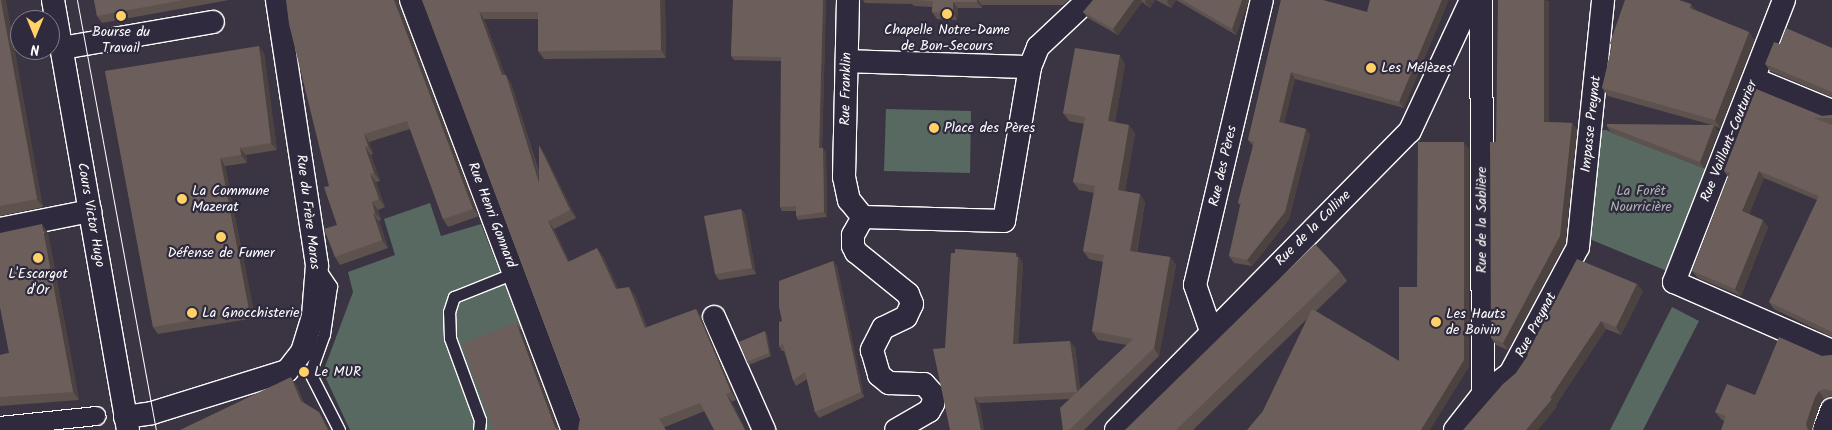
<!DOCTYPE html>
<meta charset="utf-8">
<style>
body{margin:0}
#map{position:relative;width:1832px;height:430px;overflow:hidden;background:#3b3543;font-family:Kalam,sans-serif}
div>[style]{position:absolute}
.green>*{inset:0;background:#586961}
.roads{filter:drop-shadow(1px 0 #fff) drop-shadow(-1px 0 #fff) drop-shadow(0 1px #fff) drop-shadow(0 -1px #fff)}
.service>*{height:11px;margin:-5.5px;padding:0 5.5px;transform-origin:5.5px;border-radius:5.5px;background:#2f2a3d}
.pedestrian>*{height:18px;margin:-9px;padding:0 9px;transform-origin:9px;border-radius:9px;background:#2f2a3d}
.minor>*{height:22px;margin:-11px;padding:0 11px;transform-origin:11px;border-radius:11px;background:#2f2a3d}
.tram>*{height:1px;margin:-0.5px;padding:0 0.5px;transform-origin:0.5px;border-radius:0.5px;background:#fff}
.wall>*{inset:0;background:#5d524e}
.shaded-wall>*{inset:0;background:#4c4240}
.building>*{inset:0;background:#6c5f5b}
.dots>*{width:14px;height:14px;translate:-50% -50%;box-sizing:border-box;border:2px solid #2f2a3d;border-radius:50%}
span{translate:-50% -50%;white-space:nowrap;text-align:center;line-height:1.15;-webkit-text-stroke:4.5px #2f2a3d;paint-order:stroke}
.poi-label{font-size:14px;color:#fff}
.left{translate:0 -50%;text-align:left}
.street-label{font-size:14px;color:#fff}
.park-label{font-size:14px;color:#acb4b0}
.north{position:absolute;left:10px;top:10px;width:50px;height:50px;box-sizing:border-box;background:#2f2a3d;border:1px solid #827f8b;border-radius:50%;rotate:180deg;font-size:14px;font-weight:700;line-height:20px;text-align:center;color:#fff}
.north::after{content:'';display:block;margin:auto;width:18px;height:22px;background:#ffd166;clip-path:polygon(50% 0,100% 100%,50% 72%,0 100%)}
</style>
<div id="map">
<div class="green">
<i style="clip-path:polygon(886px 109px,971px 111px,970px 173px,884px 171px)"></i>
<i style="clip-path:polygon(1597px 130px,1606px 130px,1706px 169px,1667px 271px,1587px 238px)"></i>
<i style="clip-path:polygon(430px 203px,441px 236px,481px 224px,522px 329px,467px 352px,496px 430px,350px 430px,323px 372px,353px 292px,348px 272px,395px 255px,384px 219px)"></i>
<i style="clip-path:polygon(1672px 307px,1699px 321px,1643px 430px,1610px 430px)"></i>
</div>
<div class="roads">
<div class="service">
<i style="left:319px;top:268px;width:22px;rotate:56deg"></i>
<i style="left:331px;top:286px;width:49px;rotate:98.3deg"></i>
<i style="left:324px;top:334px;width:41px;rotate:109.7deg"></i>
<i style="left:310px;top:373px;width:64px;rotate:63deg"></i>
<i style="left:479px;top:430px;width:10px;rotate:-84deg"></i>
<i style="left:480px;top:420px;width:87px;rotate:-110.1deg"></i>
<i style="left:450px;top:338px;width:26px;rotate:-92deg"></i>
<i style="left:449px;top:312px;width:16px;rotate:-72deg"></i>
<i style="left:454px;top:297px;width:65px;rotate:-21.8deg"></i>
</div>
<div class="pedestrian">
<i style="left:0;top:426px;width:97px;rotate:-5.9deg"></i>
</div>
<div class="minor">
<i style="left:53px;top:0;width:436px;rotate:80.1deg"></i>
<i style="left:411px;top:0;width:460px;rotate:69.4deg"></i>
<i style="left:848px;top:0;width:177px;rotate:91.3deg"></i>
<i style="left:844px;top:177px;width:24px;rotate:78deg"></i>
<i style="left:849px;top:200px;width:22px;rotate:51deg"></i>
<i style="left:863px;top:217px;width:141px;rotate:1.6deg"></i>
<i style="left:1004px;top:221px;width:156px;rotate:-80.4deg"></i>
<i style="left:1030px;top:67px;width:22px;rotate:-68deg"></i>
<i style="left:1038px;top:47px;width:69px;rotate:-43.2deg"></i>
<i style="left:1481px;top:0;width:394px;rotate:89.7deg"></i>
<i style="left:1784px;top:0;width:303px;rotate:111.3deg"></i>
<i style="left:1674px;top:282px;width:172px;rotate:23.6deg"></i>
<i style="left:62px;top:48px;width:153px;rotate:-9.8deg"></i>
<i style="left:847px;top:61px;width:183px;rotate:1.9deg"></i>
<i style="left:1754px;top:79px;width:84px;rotate:22.3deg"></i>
<i style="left:863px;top:217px;width:21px;rotate:119deg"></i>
<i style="left:853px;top:235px;width:11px;rotate:90deg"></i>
<i style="left:853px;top:246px;width:7px;rotate:63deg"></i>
<i style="left:856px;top:252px;width:67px;rotate:38.9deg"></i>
<i style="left:908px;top:294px;width:11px;rotate:68deg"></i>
<i style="left:912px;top:304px;width:14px;rotate:115deg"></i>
<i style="left:906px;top:317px;width:25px;rotate:154deg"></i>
<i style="left:883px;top:328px;width:25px;rotate:117deg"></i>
<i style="left:872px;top:350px;width:26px;rotate:74deg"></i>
<i style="left:879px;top:375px;width:13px;rotate:39deg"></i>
<i style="left:889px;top:383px;width:35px;rotate:2deg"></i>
<i style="left:924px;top:384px;width:15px;rotate:48deg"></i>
<i style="left:934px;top:395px;width:9px;rotate:96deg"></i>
<i style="left:933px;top:404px;width:8px;rotate:120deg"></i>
<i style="left:929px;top:411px;width:38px;rotate:150deg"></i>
<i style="left:0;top:229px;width:92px;rotate:-11.3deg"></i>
<i style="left:714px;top:317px;width:124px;rotate:66.1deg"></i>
<i style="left:1211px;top:331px;width:49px;rotate:-109.2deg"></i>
<i style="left:1195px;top:285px;width:293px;rotate:-76.8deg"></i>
<i style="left:125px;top:417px;width:27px;rotate:-8deg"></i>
<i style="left:152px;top:413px;width:141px;rotate:-17.3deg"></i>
<i style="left:287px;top:371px;width:24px;rotate:-52deg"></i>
<i style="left:302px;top:352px;width:38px;rotate:-73deg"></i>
<i style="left:313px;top:316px;width:51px;rotate:-85.5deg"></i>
<i style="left:317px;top:265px;width:268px;rotate:-98.6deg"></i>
<i style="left:1116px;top:430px;width:419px;rotate:-45.5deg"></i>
<i style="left:1410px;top:131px;width:145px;rotate:-65deg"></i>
<i style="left:1455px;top:430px;width:46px;rotate:-52.1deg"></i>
<i style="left:1483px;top:394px;width:34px;rotate:-37deg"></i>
<i style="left:1510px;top:374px;width:144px;rotate:-61.8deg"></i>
<i style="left:1578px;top:247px;width:248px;rotate:-84.2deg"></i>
<i style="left:1824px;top:430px;width:22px;rotate:-69deg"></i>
</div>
</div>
<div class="tram">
<i style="left:77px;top:0;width:437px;rotate:79.6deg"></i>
</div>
<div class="wall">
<i style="clip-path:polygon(0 0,43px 207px,0 216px)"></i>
<i style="clip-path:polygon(94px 0,229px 0,102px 23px,97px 16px)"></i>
<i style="clip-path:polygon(422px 0,665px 0,666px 58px,544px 59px,538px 51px,538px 19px,484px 19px,505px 75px,511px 83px,539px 172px,544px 153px,576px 218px,554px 229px,569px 261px,603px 256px,618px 289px,635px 295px,647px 327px,696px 309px,701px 317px,736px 400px,705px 411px,665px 427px,580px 418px)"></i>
<i style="clip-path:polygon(733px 0,826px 0,822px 148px,826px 152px,827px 217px,798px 220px,796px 216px,796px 211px,782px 211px,780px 207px,781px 61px,734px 60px,731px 56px)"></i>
<i style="clip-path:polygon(863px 0,1069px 0,1063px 5px,982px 5px,982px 8px,958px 8px,957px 20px,937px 19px,932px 12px,932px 7px,914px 6px,912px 4px,865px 3px)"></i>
<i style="clip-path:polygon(1093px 0,1155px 0,1150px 8px,1142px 2px,1118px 35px,1088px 18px,1083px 12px)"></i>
<i style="clip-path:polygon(1156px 0,1249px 0,1236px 35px,1176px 0,1171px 8px)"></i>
<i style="clip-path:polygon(1281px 0,1367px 12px,1404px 108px,1295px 79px,1284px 123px,1306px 129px,1310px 135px,1289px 219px,1252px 266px,1234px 263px,1229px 256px,1240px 205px,1238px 203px,1253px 146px,1248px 140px)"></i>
<i style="clip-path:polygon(1549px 1px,1549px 122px,1572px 123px,1577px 130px,1565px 243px,1508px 350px,1496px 345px,1491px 338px)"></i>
<i style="clip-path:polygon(1691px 4px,1696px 11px,1749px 32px,1754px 40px,1720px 128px,1714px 126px,1718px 132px,1704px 168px,1611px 133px,1607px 126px,1712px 125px,1608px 96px,1602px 88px,1612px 46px,1610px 43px)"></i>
<i style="clip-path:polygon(399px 5px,479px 216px,448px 227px,443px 219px,410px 129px,369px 142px,373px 154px,371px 155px,380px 181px,376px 182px,385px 207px,378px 210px,381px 220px,379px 221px,388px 248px,340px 265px,335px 257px,337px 225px,329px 186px)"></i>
<i style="clip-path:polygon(1780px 44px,1832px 48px,1832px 97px,1770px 71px,1765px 64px)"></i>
<i style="clip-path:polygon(264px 53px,277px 150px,246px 155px,247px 163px,225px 166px,255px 318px,158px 334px,153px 327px,105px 71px)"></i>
<i style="clip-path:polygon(1125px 64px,1115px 122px,1135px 133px,1125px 191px,1140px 194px,1145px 202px,1137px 252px,1170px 257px,1176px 265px,1159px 356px,1084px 430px,1063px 430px,1070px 399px,979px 403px,984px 430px,945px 348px,1021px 259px,1021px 261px,1023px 264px,1018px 344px,1075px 347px,1080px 389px,1127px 345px,1098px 340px,1092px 331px,1103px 262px,1089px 259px,1083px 251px,1094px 193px,1079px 190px,1073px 182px,1084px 124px,1069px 121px,1063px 113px)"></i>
<i style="clip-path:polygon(1756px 89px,1822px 116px,1832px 115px,1832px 337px,1774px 309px,1769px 302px,1817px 200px,1764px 178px,1749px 214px,1768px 227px,1741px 296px,1698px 278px,1692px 271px,1728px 177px,1724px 171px)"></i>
<i style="clip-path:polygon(1469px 149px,1469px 367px,1263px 411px,1307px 319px,1193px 430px,1125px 430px,1340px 271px,1347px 281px,1316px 311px,1399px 361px,1417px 287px)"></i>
<i style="clip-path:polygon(741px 209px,745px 214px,756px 274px,719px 280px,715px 274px)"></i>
<i style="clip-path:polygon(48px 233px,79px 400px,0 406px,0 355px,9px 353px)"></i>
<i style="clip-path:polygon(833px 261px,837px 266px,864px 397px,819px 418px,815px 412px,807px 379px,796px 386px,793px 380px,784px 351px,782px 351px,779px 346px,782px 321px)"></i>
<i style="clip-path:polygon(1643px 291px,1621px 335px,1606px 329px,1556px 405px,1557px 407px,1516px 373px,1528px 355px,1527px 354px)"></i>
<i style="clip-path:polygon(767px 334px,771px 356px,749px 365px,747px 362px)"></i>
<i style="clip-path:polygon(1832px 355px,1832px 397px,1830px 396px,1824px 399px,1820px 404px,1724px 421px,1721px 419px,1715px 412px,1755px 395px,1822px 356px)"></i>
</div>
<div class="shaded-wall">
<i style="clip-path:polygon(1px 0,6px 0,43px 207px,37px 199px)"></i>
<i style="clip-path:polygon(394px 0,398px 0,399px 5px,479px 216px,473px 209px)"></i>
<i style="clip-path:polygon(660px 0,665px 0,666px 58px,661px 50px)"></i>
<i style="clip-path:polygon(823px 0,826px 0,822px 152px,819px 148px)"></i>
<i style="clip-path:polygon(977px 0,978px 0,982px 5px,982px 8px,977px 2px)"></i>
<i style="clip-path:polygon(1134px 0,1141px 0,1142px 2px,1118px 35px,1113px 29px)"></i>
<i style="clip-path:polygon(1146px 0,1155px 0,1150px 8px,1145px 2px)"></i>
<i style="clip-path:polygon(1168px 0,1176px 0,1171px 8px,1167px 2px)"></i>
<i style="clip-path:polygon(1242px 0,1249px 0,1236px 35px,1232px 29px)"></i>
<i style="clip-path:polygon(1442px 0,1449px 0,1404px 108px,1399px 102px)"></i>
<i style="clip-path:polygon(1544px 0,1549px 1px,1549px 129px,1544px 122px)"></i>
<i style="clip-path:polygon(953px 2px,958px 8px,957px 20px,953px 13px)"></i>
<i style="clip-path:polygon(1691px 4px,1697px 12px,1690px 8px)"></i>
<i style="clip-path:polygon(479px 12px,484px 19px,508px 83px,502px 75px)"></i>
<i style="clip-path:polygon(1749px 32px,1754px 40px,1720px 128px,1715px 120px)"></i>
<i style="clip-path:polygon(259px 46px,264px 53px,277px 150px,271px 143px)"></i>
<i style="clip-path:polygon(1120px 55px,1125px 64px,1114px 129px,1108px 121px)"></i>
<i style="clip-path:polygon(1291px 72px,1295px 79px,1283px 128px,1279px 122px)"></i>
<i style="clip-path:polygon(506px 75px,511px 83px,544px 191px,539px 183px)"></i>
<i style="clip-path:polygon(1572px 123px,1577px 130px,1565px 243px,1508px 350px,1503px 343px)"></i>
<i style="clip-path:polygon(1129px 125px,1135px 133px,1124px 198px,1118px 190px)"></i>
<i style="clip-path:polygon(1714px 125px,1718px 132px,1704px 168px,1700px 162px)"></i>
<i style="clip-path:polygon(1306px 129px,1310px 135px,1289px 219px,1252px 266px,1247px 260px)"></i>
<i style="clip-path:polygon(364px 134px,369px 142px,373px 154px,368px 146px)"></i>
<i style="clip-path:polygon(1464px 142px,1469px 149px,1469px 367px,1430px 430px,1421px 430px)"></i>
<i style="clip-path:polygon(539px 145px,544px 153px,576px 218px,570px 210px)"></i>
<i style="clip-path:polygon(365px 147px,371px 155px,380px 181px,374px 173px)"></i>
<i style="clip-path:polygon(240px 148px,246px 155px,247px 163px,241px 155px)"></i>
<i style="clip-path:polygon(823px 148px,826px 152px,827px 217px,824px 212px)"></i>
<i style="clip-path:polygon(220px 158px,225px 166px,255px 318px,249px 310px)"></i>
<i style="clip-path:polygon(1759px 171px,1764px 178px,1747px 219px,1742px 211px)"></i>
<i style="clip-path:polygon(370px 174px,376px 182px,385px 207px,379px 199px)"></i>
<i style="clip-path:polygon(1140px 194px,1145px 202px,1135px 259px,1130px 251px)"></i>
<i style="clip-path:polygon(372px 202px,378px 210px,381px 220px,375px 213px)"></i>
<i style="clip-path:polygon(741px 209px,745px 214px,756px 274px,752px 268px)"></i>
<i style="clip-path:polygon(373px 213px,379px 221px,388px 248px,382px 240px)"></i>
<i style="clip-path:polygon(1763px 220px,1768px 227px,1741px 296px,1735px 289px)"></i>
<i style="clip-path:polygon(548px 221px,554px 229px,573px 270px,568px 262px)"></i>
<i style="clip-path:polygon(42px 224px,48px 233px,79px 400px,73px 392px)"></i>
<i style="clip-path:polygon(597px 248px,603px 256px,622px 297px,616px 289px)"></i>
<i style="clip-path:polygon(1016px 253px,1021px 259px,1021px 261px,1023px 264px,1018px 351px,1013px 344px)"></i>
<i style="clip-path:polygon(1170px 257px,1176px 265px,1159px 356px,1154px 348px)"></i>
<i style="clip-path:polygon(833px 261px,837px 266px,864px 397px,861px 392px)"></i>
<i style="clip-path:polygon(1637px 284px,1643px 291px,1621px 335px,1616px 327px)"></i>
<i style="clip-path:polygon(629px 287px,635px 295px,650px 336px,645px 328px)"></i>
<i style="clip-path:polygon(696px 309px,701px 317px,736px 400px,731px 392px)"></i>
<i style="clip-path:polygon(1601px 321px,1606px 329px,1556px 405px,1557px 407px,1538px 430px,1526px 430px,1550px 398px)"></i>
<i style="clip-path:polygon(516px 322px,521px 330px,559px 430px,555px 427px)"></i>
<i style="clip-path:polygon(765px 331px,767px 334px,771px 356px,769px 353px)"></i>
<i style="clip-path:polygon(1070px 341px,1075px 347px,1081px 398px,1077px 392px)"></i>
<i style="clip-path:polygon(291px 377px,297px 386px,307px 409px,301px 401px)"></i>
<i style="clip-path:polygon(1819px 391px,1824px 399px,1820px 404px,1812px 430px,1808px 430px,1806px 424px,1815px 397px)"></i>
<i style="clip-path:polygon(726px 394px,732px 402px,746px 430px,745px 430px)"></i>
<i style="clip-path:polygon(974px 397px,979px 403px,984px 430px,981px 430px)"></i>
<i style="clip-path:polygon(319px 412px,325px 421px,330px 430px,328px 430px)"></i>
</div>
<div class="building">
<i style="clip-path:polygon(0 0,1px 0,37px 199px,0 206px)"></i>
<i style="clip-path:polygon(94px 0,183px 0,97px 16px)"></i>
<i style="clip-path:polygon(286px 0,394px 0,473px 209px,443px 219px,407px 121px,364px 134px,368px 146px,365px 147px,374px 173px,370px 174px,379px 199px,372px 202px,375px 213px,373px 213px,382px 240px,335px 257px,324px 229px,337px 225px,324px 187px,329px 186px,289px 24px)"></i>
<i style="clip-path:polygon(422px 0,660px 0,661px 50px,538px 51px,538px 12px,479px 12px,502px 75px,506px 75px,539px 183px,539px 145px,570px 210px,548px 221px,568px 262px,597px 248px,616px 289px,629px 287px,645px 328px,696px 309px,731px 392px,726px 394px,745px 430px,714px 430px,700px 403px,659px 419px,666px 430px,578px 430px,580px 418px)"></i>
<i style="clip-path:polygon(733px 0,823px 0,819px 148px,823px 148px,824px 212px,796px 216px,796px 206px,780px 207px,781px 57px,731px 56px)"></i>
<i style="clip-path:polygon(915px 0,977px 0,977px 2px,953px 2px,953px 13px,932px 12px,933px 1px)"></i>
<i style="clip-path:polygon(1093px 0,1134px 0,1113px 29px,1083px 12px)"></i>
<i style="clip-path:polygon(1182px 0,1242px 0,1232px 29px)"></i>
<i style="clip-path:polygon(1281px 0,1323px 0,1367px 12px,1370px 0,1442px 0,1399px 102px,1291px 72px,1279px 122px,1306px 129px,1285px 212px,1247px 260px,1229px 256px,1241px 203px,1238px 203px,1254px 142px,1248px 140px)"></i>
<i style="clip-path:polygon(1498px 0,1544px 0,1544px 122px,1572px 123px,1560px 236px,1503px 343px,1491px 338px,1490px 142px,1496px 142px)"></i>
<i style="clip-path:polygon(1625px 0,1679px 0,1691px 4px,1690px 8px,1749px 32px,1715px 120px,1602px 88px,1612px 46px,1610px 43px)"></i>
<i style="clip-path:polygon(1786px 28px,1832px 48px,1832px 92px,1765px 64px,1774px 42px,1780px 44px)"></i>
<i style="clip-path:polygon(259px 46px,271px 143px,240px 148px,241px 155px,220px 158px,249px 310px,153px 327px,105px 71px)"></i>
<i style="clip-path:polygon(1075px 48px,1120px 55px,1108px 121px,1129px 125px,1118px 190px,1140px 194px,1130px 251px,1170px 257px,1154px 348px,1069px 430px,1063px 430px,1060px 408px,1133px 339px,1092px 331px,1104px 255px,1083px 251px,1095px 186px,1073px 182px,1085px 117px,1063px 113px)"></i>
<i style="clip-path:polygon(1756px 89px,1822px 116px,1832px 115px,1832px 118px,1814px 118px,1832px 125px,1832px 332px,1769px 302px,1819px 196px,1759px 171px,1742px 211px,1763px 220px,1735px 289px,1692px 271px,1730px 173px,1724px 171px)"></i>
<i style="clip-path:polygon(1607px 124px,1714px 125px,1700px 162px,1607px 126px)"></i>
<i style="clip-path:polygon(1418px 142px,1464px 142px,1464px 360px,1421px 430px,1247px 430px,1263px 411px,1312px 309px,1399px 361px,1399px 287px,1417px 287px)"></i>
<i style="clip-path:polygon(741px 209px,752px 268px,715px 274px,704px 216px)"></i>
<i style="clip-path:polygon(42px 224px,73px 392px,0 397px,0 355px,9px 353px,0 307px,0 233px)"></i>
<i style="clip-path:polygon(1315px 244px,1340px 271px,1176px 430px,1125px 430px)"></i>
<i style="clip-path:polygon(955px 249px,1016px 253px,1016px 257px,1018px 257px,1013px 344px,1070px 341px,1077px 392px,974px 397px,981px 430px,950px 430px,933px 349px,945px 348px,951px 253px,955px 253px)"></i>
<i style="clip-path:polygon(1577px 259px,1637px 284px,1616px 327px,1601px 321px,1550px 398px,1552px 399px,1526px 430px,1463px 430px,1503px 384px,1516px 373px,1529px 354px,1527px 354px)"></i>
<i style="clip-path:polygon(833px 261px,861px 392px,815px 412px,805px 372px,793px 380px,783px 344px,779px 346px,779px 322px,782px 321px,779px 307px,779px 281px)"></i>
<i style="clip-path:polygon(516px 322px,555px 427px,559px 430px,488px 430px,493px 428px,462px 344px)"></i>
<i style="clip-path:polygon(765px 331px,769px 353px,747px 362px,739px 342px)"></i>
<i style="clip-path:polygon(1779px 337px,1822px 356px,1832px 355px,1832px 391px,1825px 389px,1819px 391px,1815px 397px,1806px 424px,1808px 430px,1721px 430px,1726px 416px,1715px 412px,1727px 384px,1755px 395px)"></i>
<i style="clip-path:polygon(291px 377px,301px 401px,319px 412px,328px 430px,180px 430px)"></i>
</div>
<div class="dots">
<i style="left:947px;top:14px;background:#ffd166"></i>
<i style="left:121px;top:16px;background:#ffd166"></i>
<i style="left:1371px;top:68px;background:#ffd166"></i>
<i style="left:934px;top:128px;background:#ffd166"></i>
<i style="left:182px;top:199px;background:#ffd166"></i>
<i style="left:221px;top:237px;background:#ffd166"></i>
<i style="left:38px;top:258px;background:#ffd166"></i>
<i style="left:192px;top:313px;background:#ffd166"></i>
<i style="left:1436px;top:322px;background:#ffd166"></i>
<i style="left:304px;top:372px;background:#ffd166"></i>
</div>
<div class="poi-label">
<span style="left:947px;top:38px">Chapelle Notre-Dame<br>de Bon-Secours</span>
<span style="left:121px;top:40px">Bourse du<br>Travail</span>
<span class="left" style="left:1381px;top:68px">Les Mélèzes</span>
<span class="left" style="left:944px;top:128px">Place des Pères</span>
<span class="left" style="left:192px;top:199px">La Commune<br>Mazerat</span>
<span style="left:221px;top:253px">Défense de Fumer</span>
<span style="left:38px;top:282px">L'Escargot<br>d'Or</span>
<span class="left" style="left:202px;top:313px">La Gnocchisterie</span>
<span class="left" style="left:1446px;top:322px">Les Hauts<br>de Boivin</span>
<span class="left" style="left:314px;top:372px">Le MUR</span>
</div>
<div class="street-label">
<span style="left:846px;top:89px;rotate:-89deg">Rue Franklin</span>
<span style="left:1591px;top:124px;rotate:-84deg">Impasse Preynat</span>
<span style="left:1729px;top:141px;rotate:-68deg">Rue Vaillant-Couturier</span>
<span style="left:1223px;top:166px;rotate:-77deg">Rue des Pères</span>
<span style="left:308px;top:212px;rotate:83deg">Rue du Frère Maras</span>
<span style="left:91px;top:215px;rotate:80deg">Cours Victor Hugo</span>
<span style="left:492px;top:215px;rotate:69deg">Rue Henri Gonnard</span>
<span style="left:1482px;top:220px;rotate:-90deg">Rue de la Sablière</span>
<span style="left:1313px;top:228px;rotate:-45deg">Rue de la Colline</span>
<span style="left:1536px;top:325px;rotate:-62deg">Rue Preynat</span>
</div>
<div class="park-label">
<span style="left:1641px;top:199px">La Forêt<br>Nourricière</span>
</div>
<div class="north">N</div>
</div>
